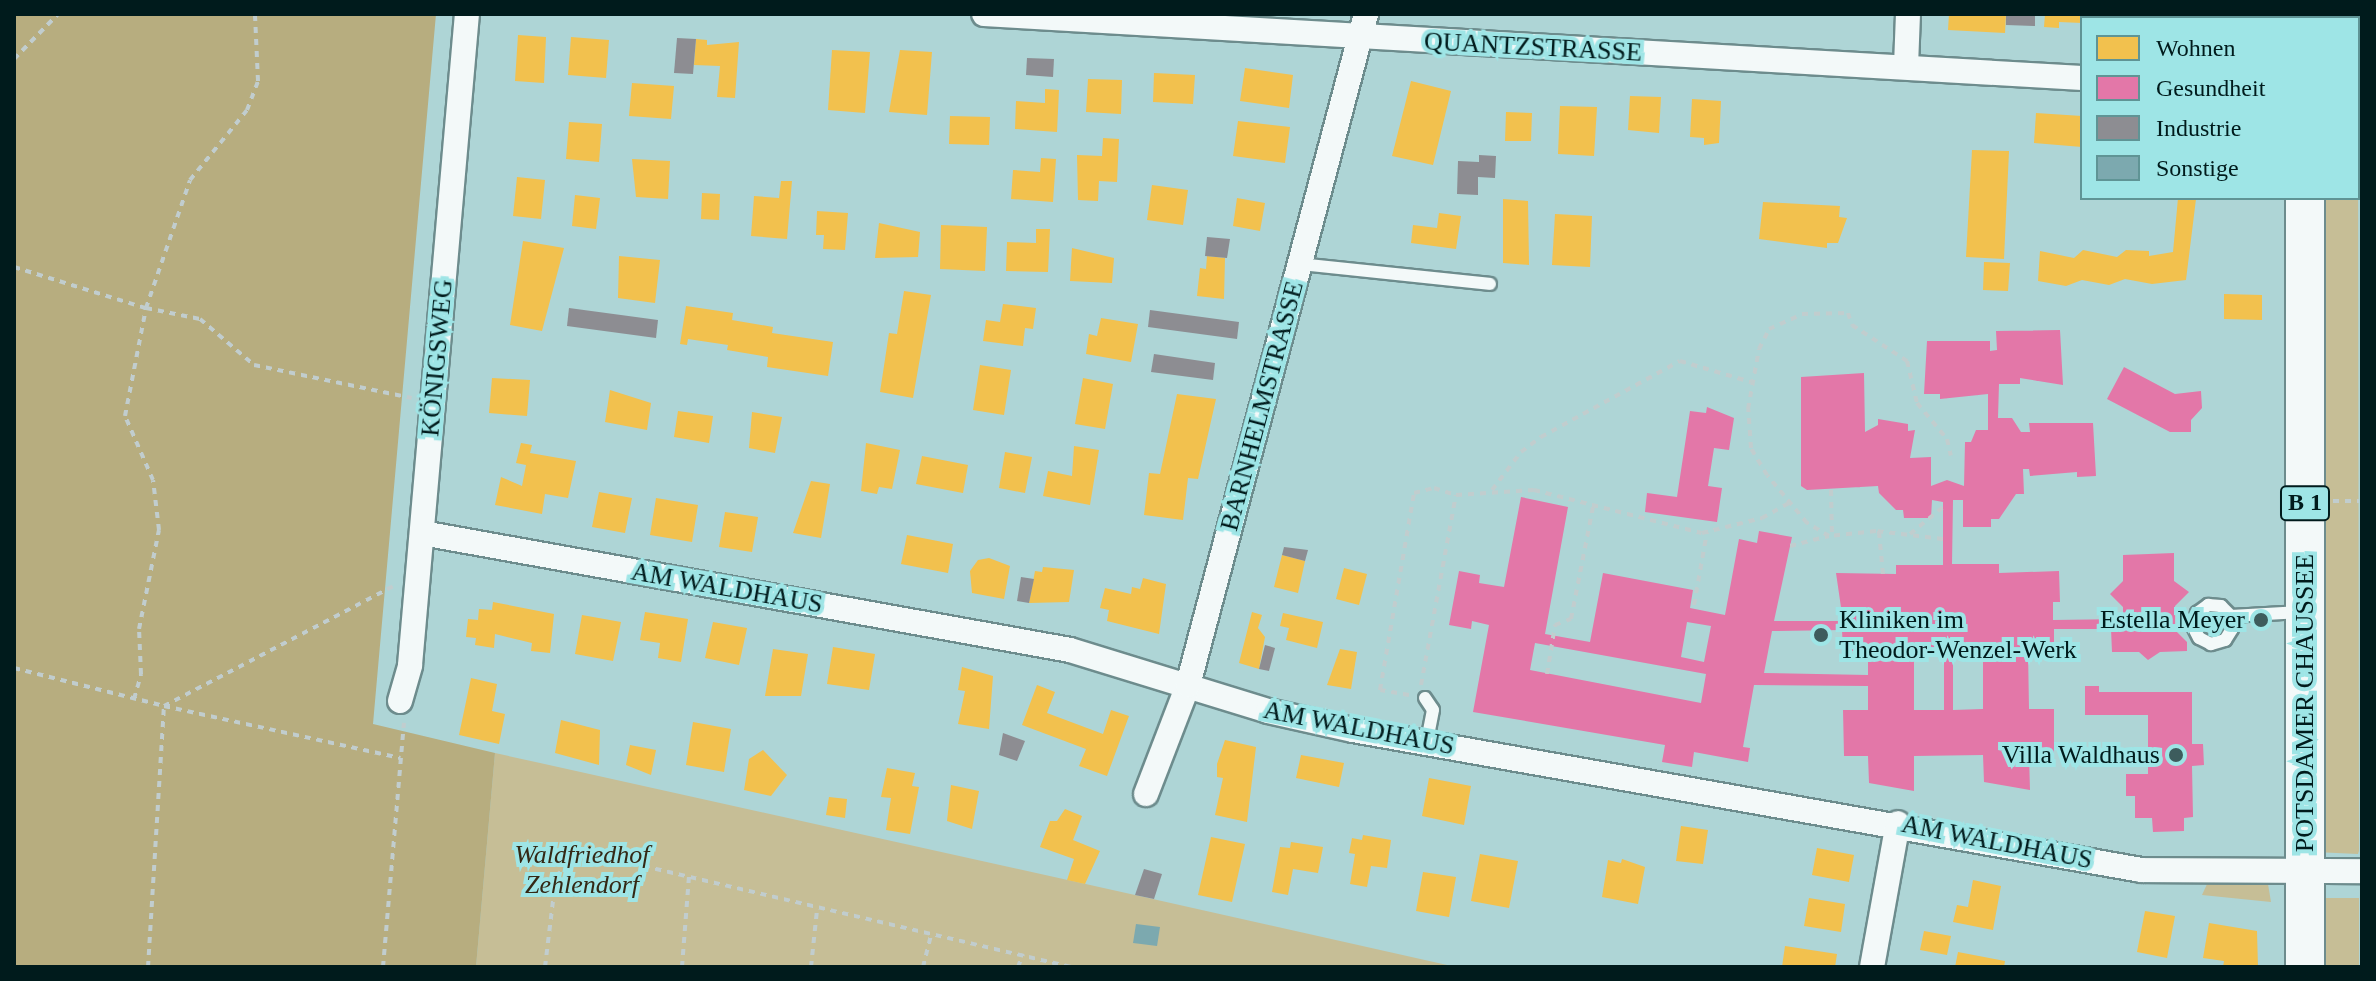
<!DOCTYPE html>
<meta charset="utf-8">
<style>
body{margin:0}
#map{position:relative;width:2376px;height:981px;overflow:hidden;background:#aed5d6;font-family:"Times New Roman",serif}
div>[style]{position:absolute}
.green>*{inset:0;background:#c6be96}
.forest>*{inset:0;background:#b7ad7f}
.homes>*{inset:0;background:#f2c14e}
.health>*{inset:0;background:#e377a8}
.industry>*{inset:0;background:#8d8d92}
.building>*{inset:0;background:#7ca9af}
.path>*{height:4px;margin-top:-2px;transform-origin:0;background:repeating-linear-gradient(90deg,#c1cdce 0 6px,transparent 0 12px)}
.roads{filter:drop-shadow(2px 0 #6d8c8d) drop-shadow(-2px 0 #6d8c8d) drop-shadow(0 2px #6d8c8d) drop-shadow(0 -2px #6d8c8d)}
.lane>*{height:12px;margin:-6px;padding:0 6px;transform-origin:6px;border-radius:6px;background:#f3f9f9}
.street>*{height:24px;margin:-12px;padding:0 12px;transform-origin:12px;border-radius:12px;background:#f3f9f9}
.primary>*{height:38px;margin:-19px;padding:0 19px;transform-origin:19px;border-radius:19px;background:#f3f9f9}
.dots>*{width:22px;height:22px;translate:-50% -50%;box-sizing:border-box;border:4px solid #9ee5e6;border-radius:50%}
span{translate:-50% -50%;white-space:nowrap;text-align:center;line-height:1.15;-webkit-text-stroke:8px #9ee5e6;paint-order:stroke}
.shield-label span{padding:2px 6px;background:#9ee5e6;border:2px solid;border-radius:6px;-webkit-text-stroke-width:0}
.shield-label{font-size:24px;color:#001b1c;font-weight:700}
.street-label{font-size:26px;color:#001b1c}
.poi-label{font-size:26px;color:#001b1c}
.left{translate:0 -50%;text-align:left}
.right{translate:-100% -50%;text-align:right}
.park-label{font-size:26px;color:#342815;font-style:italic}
.frame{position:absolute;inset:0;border:16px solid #001b1c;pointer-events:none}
.legend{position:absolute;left:2080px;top:16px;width:280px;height:184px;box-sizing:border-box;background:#9ee5e6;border:2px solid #5f9495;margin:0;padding:10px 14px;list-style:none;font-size:24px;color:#001b1c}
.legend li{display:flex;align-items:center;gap:16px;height:40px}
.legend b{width:40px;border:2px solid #5f9495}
</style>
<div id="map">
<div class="green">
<i style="clip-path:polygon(2358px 113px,2359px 851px,2358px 854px,2315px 852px,2315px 198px,2358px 198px)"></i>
<i style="clip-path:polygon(495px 753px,1135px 895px,1456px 967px,476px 967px)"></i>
<i style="clip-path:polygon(2208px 882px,2268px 884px,2271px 902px,2202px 895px)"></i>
<i style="clip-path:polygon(2315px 898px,2359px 898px,2359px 967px,2315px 967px)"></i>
</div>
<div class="forest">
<i style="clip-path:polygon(14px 14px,436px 14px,373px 724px,495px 753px,476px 967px,14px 967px)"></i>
</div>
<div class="homes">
<i style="clip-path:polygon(1949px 14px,2006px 14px,2005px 33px,1948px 30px)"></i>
<i style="clip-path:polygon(2045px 14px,2182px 14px,2082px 18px,2082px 23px,2059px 22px,2059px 28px,2044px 27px)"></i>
<i style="clip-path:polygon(518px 35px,546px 37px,544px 83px,515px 81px)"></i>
<i style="clip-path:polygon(571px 37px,609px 40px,606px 78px,568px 75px)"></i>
<i style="clip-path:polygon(696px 39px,707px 40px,707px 45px,739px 42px,735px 98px,717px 97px,720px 66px,694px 65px)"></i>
<i style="clip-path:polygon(832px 50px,870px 52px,865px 113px,828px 110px)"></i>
<i style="clip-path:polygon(900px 50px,932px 52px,927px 115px,889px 112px)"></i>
<i style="clip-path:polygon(1245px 68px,1293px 75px,1289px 108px,1240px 101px)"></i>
<i style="clip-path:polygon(1154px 73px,1195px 75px,1193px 104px,1153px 102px)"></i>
<i style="clip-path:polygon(1088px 79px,1122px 80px,1121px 114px,1086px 112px)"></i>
<i style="clip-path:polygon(1411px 81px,1451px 91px,1433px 165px,1392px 156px)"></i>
<i style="clip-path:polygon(632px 83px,674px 86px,671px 119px,629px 116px)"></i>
<i style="clip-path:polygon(1045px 89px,1059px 90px,1057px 132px,1015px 129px,1016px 101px,1045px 103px)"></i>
<i style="clip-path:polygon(1630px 96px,1661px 97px,1659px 133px,1628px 130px)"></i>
<i style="clip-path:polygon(1692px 99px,1721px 101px,1719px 143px,1704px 145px,1704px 138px,1690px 137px)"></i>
<i style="clip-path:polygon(1560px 106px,1597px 107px,1594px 156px,1558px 154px)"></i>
<i style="clip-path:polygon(1506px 112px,1532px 113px,1531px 141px,1505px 141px)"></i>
<i style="clip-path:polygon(2036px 113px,2082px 116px,2082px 147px,2034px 143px)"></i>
<i style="clip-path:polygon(950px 116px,990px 117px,989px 145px,949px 144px)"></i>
<i style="clip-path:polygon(1238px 121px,1290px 127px,1285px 163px,1233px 156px)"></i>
<i style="clip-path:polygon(569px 122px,602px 124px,599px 162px,566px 159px)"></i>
<i style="clip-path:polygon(1103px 138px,1119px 139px,1117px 182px,1099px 181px,1098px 201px,1078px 200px,1077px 155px,1102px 156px)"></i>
<i style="clip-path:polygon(1972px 150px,2009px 151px,2004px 259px,1966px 257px)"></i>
<i style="clip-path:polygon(1041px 158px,1056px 159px,1053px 202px,1011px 199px,1013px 170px,1040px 172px)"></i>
<i style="clip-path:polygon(632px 159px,670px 161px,668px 199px,636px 197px)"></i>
<i style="clip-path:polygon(517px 177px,545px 180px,541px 219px,513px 216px)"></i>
<i style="clip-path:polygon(781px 181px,792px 181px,787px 239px,751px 236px,754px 196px,779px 198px)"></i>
<i style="clip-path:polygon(1152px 185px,1188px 190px,1183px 225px,1147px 220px)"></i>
<i style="clip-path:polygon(702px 193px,720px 194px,719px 220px,701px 219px)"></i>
<i style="clip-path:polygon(575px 195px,600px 198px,596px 229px,572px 226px)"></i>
<i style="clip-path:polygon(1237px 198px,1265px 203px,1260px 231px,1233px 226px)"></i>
<i style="clip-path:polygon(2178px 198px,2196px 199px,2186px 280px,2152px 284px,2125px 279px,2109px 285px,2082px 280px,2066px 286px,2038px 281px,2040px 251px,2074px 258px,2083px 250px,2117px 257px,2126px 250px,2149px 251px,2149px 256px,2173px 252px)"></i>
<i style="clip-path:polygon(1503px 199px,1528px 201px,1529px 265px,1503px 263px)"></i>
<i style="clip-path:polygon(1763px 202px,1840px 206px,1839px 217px,1847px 218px,1838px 243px,1827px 243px,1827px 248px,1759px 239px)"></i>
<i style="clip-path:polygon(817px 211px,848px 213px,845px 250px,823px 249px,824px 235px,816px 235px)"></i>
<i style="clip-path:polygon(1439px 213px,1461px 216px,1456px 249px,1411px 243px,1413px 225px,1437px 228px)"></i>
<i style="clip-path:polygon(1555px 214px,1592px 216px,1590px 267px,1552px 265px)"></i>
<i style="clip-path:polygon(879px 223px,920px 232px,918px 257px,875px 258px)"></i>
<i style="clip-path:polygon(941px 225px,987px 227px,985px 271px,940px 269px)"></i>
<i style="clip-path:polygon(1036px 229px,1050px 229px,1048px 272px,1006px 271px,1007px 242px,1036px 243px)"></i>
<i style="clip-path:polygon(523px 241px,564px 248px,542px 331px,510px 325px)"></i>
<i style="clip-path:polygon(1072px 248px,1114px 258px,1112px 283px,1070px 281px)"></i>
<i style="clip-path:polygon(619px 256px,660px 260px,655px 303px,618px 298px)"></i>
<i style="clip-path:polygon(1207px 256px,1225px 258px,1224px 299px,1197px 296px,1200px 268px,1206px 269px)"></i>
<i style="clip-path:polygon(1984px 262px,2010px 263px,2008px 291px,1983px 290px)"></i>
<i style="clip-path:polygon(904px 291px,931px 295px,913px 398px,880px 392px,889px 333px,897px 334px)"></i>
<i style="clip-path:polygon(2224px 294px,2262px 295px,2262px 320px,2224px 319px)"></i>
<i style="clip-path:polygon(1003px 304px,1036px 308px,1033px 329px,1025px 328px,1023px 346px,983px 341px,986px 320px,1000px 322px)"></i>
<i style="clip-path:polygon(686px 306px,733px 313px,732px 320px,773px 327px,772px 333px,833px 342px,828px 376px,767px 367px,768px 357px,727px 350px,728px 345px,688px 339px,687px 345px,680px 344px)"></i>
<i style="clip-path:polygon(1101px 318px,1138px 324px,1131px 362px,1086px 354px,1089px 334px,1097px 336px)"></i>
<i style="clip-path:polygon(980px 365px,1011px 370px,1004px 415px,973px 410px)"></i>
<i style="clip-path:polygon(492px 378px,530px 380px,527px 416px,489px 413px)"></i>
<i style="clip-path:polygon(1083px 378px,1113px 384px,1105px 429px,1075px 424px)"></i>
<i style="clip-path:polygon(610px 390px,651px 403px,647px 430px,605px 422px)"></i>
<i style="clip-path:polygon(1177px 394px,1216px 399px,1198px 479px,1188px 478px,1183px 520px,1144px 515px,1149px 473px,1160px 474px)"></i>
<i style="clip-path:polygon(678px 411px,713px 416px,709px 443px,674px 437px)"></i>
<i style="clip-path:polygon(752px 412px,782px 417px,775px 453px,749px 448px)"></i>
<i style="clip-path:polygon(521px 443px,532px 445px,530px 453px,576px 461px,568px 498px,545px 494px,542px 514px,495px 505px,501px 477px,522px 486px,526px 465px,516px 463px)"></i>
<i style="clip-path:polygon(866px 443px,900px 450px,892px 489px,879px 487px,877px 494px,861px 491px)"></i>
<i style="clip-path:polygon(1074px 446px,1099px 450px,1090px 505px,1043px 496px,1048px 471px,1072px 476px)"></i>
<i style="clip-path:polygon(1005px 452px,1032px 457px,1025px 493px,999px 488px)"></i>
<i style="clip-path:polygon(922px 456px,968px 465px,963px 493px,916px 484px)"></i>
<i style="clip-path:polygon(811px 481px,830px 484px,821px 538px,793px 533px)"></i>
<i style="clip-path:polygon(599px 492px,632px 498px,625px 533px,592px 527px)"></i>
<i style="clip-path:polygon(656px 498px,698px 505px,692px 542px,650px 535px)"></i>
<i style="clip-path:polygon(725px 512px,758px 517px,752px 552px,719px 547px)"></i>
<i style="clip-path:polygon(907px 535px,953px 544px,948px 573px,901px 564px)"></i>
<i style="clip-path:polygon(1282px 555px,1305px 561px,1298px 593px,1274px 587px)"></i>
<i style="clip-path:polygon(989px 558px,1010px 566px,1004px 599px,972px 593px,970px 571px,978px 560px)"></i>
<i style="clip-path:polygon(1043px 567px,1074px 570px,1069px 602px,1029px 603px,1035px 571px,1042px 572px)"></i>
<i style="clip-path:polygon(1344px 568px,1367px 574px,1359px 605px,1336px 599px)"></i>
<i style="clip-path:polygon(1143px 578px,1166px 584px,1159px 634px,1107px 621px,1109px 610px,1100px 608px,1105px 588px,1131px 594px,1132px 587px,1140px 589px)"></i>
<i style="clip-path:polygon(493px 602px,554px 614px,550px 653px,531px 651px,532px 643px,495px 634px,494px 648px,475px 645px,476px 638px,466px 637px,468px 619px,478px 620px,479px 609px,492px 610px)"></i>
<i style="clip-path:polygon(645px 612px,688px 619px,681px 662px,658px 658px,660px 643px,640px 640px)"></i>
<i style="clip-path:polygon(1252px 612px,1262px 615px,1258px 628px,1265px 637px,1259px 669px,1239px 663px)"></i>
<i style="clip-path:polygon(1283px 613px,1323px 622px,1317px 648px,1286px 640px,1289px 628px,1280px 626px)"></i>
<i style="clip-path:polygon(582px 615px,621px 622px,613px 661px,575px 654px)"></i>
<i style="clip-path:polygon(713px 622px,747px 628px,739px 665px,705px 658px)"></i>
<i style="clip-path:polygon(833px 647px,875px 654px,869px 690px,827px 684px)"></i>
<i style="clip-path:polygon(773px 649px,808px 654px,801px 696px,765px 696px)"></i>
<i style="clip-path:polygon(1340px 649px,1357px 652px,1351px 689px,1327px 685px)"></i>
<i style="clip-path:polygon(962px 667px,993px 676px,989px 729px,958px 724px,965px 691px,958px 690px)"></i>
<i style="clip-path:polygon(471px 678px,497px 684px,492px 711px,505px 714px,499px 744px,459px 735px)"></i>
<i style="clip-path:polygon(1037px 685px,1055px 692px,1047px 713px,1103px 734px,1111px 710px,1129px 716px,1107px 776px,1079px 766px,1086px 749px,1022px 725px)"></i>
<i style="clip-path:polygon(561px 720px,600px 730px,599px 765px,555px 753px)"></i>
<i style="clip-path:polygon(693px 722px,731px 729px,724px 772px,686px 765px)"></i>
<i style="clip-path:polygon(1225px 740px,1256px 747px,1247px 822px,1215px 815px,1223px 778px,1217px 777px,1217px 764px)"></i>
<i style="clip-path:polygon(630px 745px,656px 750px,651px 775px,626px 765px)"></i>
<i style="clip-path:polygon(763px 750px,787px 775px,771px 796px,744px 790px,749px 759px)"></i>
<i style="clip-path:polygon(1301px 755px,1344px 763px,1339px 787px,1296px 778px)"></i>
<i style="clip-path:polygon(887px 768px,915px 773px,912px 786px,919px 787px,910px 834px,886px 830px,891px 798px,881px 797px)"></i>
<i style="clip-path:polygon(1429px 778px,1471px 786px,1464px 825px,1422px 816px)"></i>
<i style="clip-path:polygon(951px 785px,979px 791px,972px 829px,947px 821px)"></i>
<i style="clip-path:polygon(829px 797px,847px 799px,845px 818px,826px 815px)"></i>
<i style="clip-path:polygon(1065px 809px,1082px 816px,1073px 840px,1100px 851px,1085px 884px,1067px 880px,1074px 859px,1040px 847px,1050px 821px,1057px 821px)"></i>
<i style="clip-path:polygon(1681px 826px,1708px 830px,1703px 864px,1676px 861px)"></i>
<i style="clip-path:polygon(1363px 835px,1391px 840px,1387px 868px,1371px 866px,1367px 887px,1350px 884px,1355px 854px,1349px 853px,1352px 838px,1362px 840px)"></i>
<i style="clip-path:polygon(1211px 837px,1245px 844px,1232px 902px,1198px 895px)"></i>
<i style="clip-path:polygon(1291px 842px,1323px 847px,1318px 873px,1293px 869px,1288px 895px,1272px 892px,1280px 847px,1290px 848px)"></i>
<i style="clip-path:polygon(1817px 848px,1854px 855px,1849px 882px,1812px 875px)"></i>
<i style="clip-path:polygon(1480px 854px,1518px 861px,1509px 908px,1471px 901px)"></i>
<i style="clip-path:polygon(1622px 859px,1645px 867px,1638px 904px,1602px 897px,1608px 860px,1621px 863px)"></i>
<i style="clip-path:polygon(1423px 872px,1456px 877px,1449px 917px,1416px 911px)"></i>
<i style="clip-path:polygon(1973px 880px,2001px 886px,1993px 930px,1953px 922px,1957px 905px,1968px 907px)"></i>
<i style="clip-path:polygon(1809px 898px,1845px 904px,1841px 932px,1804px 926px)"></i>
<i style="clip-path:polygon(2145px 911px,2175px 916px,2167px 958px,2137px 952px)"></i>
<i style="clip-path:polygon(2209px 923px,2257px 931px,2258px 967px,2223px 967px,2224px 961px,2203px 958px)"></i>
<i style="clip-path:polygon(1924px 931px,1951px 936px,1947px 955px,1920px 950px)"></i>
<i style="clip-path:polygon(1785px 946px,1837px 954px,1835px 967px,1782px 967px)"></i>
<i style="clip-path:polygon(1958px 952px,2005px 961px,2004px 967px,1955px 967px)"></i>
</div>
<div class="health">
<i style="clip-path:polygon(evenodd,2060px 330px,2063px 385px,2020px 378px,2020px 384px,1999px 384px,1998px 418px,2012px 418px,2021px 432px,2030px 432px,2029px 423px,2093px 423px,2096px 476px,2077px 477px,2077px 472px,2030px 476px,2029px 469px,2023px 469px,2024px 494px,2016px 494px,1999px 519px,1991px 519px,1991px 527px,1963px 527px,1963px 500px,1953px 500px,1952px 564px,1999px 564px,1999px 573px,2059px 571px,2060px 602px,2053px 602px,2053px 620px,2123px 619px,2123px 607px,2110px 594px,2123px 581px,2123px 555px,2174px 553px,2174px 581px,2189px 592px,2175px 606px,2175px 630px,2187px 642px,2187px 651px,2160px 652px,2148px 660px,2139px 652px,2112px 652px,2111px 629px,2054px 629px,2054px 650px,2028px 650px,2029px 709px,2054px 709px,2054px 755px,2029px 755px,2030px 790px,1984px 782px,1983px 755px,1914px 756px,1914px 791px,1869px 783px,1868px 756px,1844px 756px,1843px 710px,1868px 710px,1868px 686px,1754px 685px,1743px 747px,1750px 748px,1748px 762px,1694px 752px,1692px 767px,1662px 762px,1665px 745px,1473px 712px,1489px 625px,1472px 621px,1471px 629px,1449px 625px,1459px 571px,1480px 575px,1479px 583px,1504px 587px,1521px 497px,1568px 507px,1545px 634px,1590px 642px,1603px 573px,1693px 590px,1690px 608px,1725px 615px,1739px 539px,1757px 543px,1759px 531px,1792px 537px,1774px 621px,1843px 621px,1836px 573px,1896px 574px,1896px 565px,1943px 565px,1943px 502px,1932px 500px,1931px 518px,1904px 518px,1903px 510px,1896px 510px,1879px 493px,1878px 486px,1807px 490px,1801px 486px,1801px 377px,1864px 373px,1865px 432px,1878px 425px,1878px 419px,1908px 424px,1908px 431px,1915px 430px,1910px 458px,1931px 457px,1931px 486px,1947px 480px,1964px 486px,1965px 442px,1971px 442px,1976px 430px,1988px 430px,1988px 394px,1940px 399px,1940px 394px,1924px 394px,1927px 341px,1990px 341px,1990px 351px,1997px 350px,1996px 331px,2060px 330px,1687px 622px,1711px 626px,1704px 662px,1681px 657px,1687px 622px,2060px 330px,1842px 630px,1843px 651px,1868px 651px,1868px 675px,1764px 673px,1772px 631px,1842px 630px,2060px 330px,1535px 643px,1706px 674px,1701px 703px,1530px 670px,1535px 643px,2060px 330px,1914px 650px,1944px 650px,1944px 710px,1914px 710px,1914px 650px,2060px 330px,1983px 650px,1983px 709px,1953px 710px,1953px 651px,1983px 650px)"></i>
<i style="clip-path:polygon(2124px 367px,2175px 394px,2201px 391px,2202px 408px,2191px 420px,2191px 432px,2170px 432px,2107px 399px)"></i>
<i style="clip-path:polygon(1707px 407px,1734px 418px,1729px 450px,1714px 448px,1708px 486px,1722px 488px,1717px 522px,1645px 512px,1647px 493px,1677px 497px,1690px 411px,1706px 413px)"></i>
<i style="clip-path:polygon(2085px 686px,2099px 686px,2099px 692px,2192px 692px,2192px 744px,2203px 744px,2204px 765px,2192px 766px,2193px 817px,2184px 818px,2184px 831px,2153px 832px,2152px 818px,2135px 818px,2135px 796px,2126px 796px,2126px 774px,2148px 774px,2148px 715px,2085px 715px)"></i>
</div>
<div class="industry">
<i style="clip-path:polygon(2006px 14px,2035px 14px,2035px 26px,2006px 25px)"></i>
<i style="clip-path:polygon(677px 38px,696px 39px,693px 74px,674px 73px)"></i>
<i style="clip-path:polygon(1027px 58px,1054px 59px,1053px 77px,1026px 75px)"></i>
<i style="clip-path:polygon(1479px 155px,1496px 156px,1495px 178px,1478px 177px,1478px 195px,1457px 194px,1458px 161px,1479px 162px)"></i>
<i style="clip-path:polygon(1207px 237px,1230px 239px,1227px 258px,1205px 256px)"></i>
<i style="clip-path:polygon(569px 308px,658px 320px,656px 338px,567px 326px)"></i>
<i style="clip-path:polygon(1150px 310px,1239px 322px,1237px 339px,1148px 327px)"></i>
<i style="clip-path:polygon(1154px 354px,1215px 363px,1213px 380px,1151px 372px)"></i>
<i style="clip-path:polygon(1284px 547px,1308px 550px,1305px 561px,1282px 555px)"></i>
<i style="clip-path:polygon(1021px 577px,1034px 579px,1029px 603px,1017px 601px)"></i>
<i style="clip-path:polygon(1265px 645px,1275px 648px,1269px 671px,1259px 669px)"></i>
<i style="clip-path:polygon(1003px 733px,1025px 741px,1017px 761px,999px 755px)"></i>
<i style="clip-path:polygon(1144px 869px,1162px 874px,1154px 899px,1135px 895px)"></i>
</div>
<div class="building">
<i style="clip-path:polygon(1136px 924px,1160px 927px,1157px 946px,1133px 943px)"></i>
</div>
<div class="path">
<i style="left:2257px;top:18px;width:4px;rotate:-90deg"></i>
<i style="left:14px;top:59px;width:63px;rotate:-45.6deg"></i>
<i style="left:14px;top:267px;width:138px;rotate:17.3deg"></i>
<i style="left:146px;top:308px;width:55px;rotate:11.5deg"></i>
<i style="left:200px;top:319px;width:71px;rotate:40.4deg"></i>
<i style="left:254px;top:365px;width:161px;rotate:11.8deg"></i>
<i style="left:1492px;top:490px;width:48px;rotate:-52.7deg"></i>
<i style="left:1521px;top:452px;width:25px;rotate:-37deg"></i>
<i style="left:1541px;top:437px;width:158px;rotate:-28.7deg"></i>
<i style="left:1680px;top:361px;width:74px;rotate:16.5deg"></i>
<i style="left:1831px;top:490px;width:46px;rotate:88.8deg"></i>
<i style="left:2333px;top:501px;width:26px"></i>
<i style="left:1879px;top:532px;width:42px;rotate:84.6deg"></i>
<i style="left:1910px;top:534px;width:43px;rotate:-39.3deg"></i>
<i style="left:1943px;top:539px;width:67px;rotate:-173.2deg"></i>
<i style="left:1876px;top:531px;width:47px;rotate:173.9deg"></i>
<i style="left:1829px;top:536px;width:26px;rotate:-149deg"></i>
<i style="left:1807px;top:523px;width:62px;rotate:-129.8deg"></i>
<i style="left:1767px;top:475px;width:31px;rotate:-121deg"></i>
<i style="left:1751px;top:448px;width:39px;rotate:-94deg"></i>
<i style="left:1748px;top:409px;width:61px;rotate:-79.6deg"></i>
<i style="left:1759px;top:349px;width:22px;rotate:-63deg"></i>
<i style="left:1769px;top:329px;width:36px;rotate:-24deg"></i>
<i style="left:1802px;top:314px;width:46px;rotate:-1.2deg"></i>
<i style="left:1848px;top:313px;width:13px;rotate:72deg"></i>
<i style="left:1852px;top:325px;width:66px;rotate:33.2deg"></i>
<i style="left:1907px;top:361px;width:43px;rotate:76.6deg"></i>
<i style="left:1917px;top:403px;width:47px;rotate:50.2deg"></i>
<i style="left:1947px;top:439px;width:17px;rotate:77deg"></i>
<i style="left:1790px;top:546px;width:40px;rotate:-14.4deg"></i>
<i style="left:1694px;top:605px;width:74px;rotate:-79.9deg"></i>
<i style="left:14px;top:668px;width:155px;rotate:14.2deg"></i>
<i style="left:164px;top:706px;width:259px;rotate:-27.6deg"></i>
<i style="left:1547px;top:674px;width:50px;rotate:-80.7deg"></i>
<i style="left:1555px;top:625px;width:17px;rotate:-21deg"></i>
<i style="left:1571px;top:619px;width:114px;rotate:-78.9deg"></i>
<i style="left:1421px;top:685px;width:193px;rotate:-79.6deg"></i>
<i style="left:1456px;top:495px;width:78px;rotate:-3.7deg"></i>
<i style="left:1534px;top:490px;width:173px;rotate:14.4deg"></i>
<i style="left:1702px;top:533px;width:62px;rotate:-14deg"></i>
<i style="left:1762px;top:518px;width:33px;rotate:-29deg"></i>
<i style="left:1409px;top:695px;width:29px;rotate:-170deg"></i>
<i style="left:1380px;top:690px;width:200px;rotate:-80.2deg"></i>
<i style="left:1414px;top:493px;width:21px;rotate:-14deg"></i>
<i style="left:1434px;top:488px;width:23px;rotate:18deg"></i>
<i style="left:134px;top:699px;width:26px;rotate:-74deg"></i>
<i style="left:141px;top:674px;width:45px;rotate:-92.5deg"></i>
<i style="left:139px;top:629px;width:101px;rotate:-78.6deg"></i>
<i style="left:159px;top:530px;width:50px;rotate:-96.8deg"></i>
<i style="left:153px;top:480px;width:70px;rotate:-113.6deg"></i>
<i style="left:125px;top:416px;width:110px;rotate:-79deg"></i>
<i style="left:146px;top:308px;width:135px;rotate:-71deg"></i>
<i style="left:190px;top:180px;width:90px;rotate:-50.8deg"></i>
<i style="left:247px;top:110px;width:31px;rotate:-69deg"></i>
<i style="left:258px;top:81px;width:67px;rotate:-92.6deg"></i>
<i style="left:148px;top:967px;width:261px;rotate:-86.5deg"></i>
<i style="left:164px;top:706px;width:242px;rotate:12.4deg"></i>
<i style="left:383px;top:967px;width:245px;rotate:-85.1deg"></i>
<i style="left:545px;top:967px;width:92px;rotate:-83.1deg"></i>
<i style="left:556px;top:876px;width:22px;rotate:-43deg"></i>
<i style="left:572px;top:861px;width:26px;rotate:-13deg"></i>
<i style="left:597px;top:855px;width:487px;rotate:13.3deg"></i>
<i style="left:682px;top:967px;width:92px;rotate:-85.6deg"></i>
<i style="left:811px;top:967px;width:57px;rotate:-84deg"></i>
<i style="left:923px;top:967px;width:33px;rotate:-76deg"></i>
<i style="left:1018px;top:967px;width:14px;rotate:-69deg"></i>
</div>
<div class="roads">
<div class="lane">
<i style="left:1300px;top:264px;width:191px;rotate:6deg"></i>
<i style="left:2231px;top:616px;width:13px;rotate:86deg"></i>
<i style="left:2232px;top:629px;width:13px;rotate:122deg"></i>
<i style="left:2225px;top:640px;width:15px;rotate:164deg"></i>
<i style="left:2211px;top:644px;width:13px;rotate:-153deg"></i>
<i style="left:2199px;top:638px;width:13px;rotate:-117deg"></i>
<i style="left:2193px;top:626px;width:14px;rotate:-73deg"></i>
<i style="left:2197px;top:613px;width:14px;rotate:-36deg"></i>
<i style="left:2208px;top:605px;width:13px;rotate:4deg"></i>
<i style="left:2221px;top:606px;width:14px;rotate:45deg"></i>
<i style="left:2231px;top:616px;width:70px;rotate:-3.3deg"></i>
<i style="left:1425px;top:698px;width:14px;rotate:56deg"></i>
<i style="left:1433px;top:710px;width:33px;rotate:101deg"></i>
</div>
<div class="street">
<i style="left:984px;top:14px;width:1100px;rotate:3.34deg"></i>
<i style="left:1906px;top:66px;width:52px;rotate:-87.8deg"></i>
<i style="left:2358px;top:95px;width:4px"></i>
<i style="left:422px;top:533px;width:658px;rotate:10.23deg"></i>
<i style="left:1070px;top:650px;width:207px;rotate:17.1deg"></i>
<i style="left:1268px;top:711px;width:87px;rotate:12.6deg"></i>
<i style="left:1353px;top:730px;width:800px;rotate:10.07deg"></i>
<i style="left:2141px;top:870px;width:221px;rotate:0.3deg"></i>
<i style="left:400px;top:701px;width:37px;rotate:-74deg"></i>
<i style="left:410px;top:665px;width:653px;rotate:-85deg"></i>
<i style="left:1146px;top:794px;width:117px;rotate:-68.9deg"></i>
<i style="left:1188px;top:685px;width:694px;rotate:-75.14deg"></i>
<i style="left:1872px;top:967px;width:146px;rotate:-79.8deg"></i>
</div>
<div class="primary">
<i style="left:2303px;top:14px;width:4px;rotate:90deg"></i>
<i style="left:2305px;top:198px;width:769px;rotate:90deg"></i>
</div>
</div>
<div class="dots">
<i style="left:2261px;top:620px;background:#3d5c5d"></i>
<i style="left:1821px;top:635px;background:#3d5c5d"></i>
<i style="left:2176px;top:755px;background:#3d5c5d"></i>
</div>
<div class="shield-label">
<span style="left:2305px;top:503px">B 1</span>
</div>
<div class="street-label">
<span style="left:1533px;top:47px;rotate:3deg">QUANTZSTRASSE</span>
<span style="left:437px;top:358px;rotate:-85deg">KÖNIGSWEG</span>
<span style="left:1262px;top:406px;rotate:-75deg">BARNHELMSTRASSE</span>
<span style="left:727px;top:588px;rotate:10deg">AM WALDHAUS</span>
<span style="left:2305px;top:703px;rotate:-90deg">POTSDAMER CHAUSSEE</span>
<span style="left:1359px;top:728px;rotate:11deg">AM WALDHAUS</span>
<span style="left:1997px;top:842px;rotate:11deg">AM WALDHAUS</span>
</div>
<div class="poi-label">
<span class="left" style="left:1839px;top:635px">Kliniken im<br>Theodor-Wenzel-Werk</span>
<span class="right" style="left:2245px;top:620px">Estella Meyer</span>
<span class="right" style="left:2160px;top:755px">Villa Waldhaus</span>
</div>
<div class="park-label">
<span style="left:582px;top:870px">Waldfriedhof<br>Zehlendorf</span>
</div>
<div class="frame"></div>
<ul class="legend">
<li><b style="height:22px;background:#f2c14e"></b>Wohnen</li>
<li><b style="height:22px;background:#e377a8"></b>Gesundheit</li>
<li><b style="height:22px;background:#8d8d92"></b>Industrie</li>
<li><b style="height:22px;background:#7ca9af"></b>Sonstige</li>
</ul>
</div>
